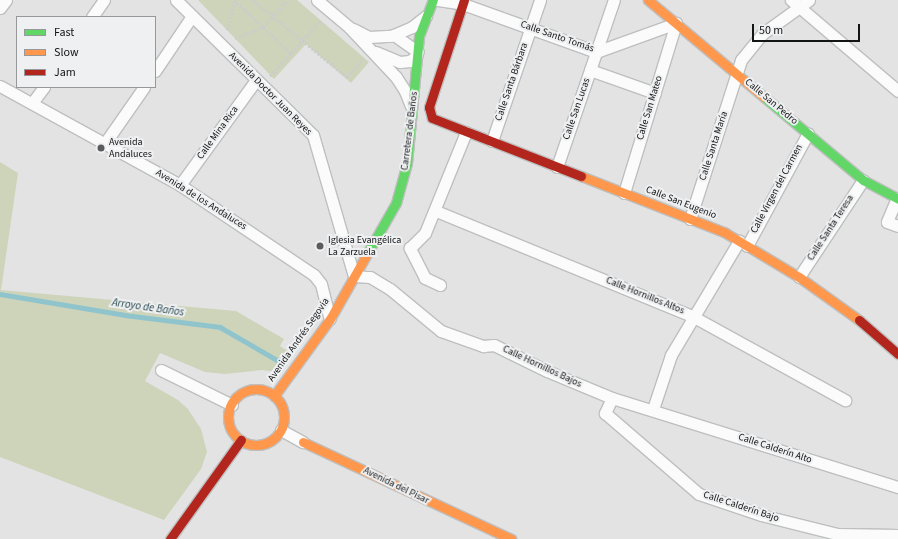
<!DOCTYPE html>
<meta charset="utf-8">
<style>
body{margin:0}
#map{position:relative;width:898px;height:539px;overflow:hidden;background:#e3e3e4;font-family:"Source Sans 3",sans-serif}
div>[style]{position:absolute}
.green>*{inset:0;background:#ced4ba}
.stream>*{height:4.5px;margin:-2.25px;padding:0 2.25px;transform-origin:2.25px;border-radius:2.25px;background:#90c4cd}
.path>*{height:2.5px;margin-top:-1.25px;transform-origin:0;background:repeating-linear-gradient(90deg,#cbcccc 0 2px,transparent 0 4px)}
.roads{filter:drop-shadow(1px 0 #bebfbf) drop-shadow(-1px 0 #bebfbf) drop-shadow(0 1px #bebfbf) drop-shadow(0 -1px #bebfbf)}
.street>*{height:11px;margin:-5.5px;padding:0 5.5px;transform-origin:5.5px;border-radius:5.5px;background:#fbfbfb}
.fast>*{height:9px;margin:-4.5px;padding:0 4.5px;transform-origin:4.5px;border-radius:4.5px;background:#63d668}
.slow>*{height:9px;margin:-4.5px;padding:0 4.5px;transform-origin:4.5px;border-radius:4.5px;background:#ff974d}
.slow>.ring{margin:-4.5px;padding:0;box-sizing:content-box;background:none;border:9px solid #ff974d;border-radius:50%}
.jam>*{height:9px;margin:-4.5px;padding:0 4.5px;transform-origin:4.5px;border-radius:4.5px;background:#b3261e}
.dots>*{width:11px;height:11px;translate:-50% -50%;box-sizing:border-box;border:2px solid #eff0f2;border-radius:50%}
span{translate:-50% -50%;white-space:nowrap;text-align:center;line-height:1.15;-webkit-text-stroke:4px #eff0f2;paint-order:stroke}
.street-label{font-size:10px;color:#131414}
.poi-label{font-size:10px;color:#131414}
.left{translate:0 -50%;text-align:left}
.water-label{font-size:11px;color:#1b3f45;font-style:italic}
.legend{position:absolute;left:16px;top:16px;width:140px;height:72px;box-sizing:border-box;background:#eff0f2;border:1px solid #979899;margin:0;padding:5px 7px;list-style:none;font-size:12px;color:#131414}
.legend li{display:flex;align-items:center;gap:8px;height:20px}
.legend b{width:20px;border:1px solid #979899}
.scale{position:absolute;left:752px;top:24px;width:108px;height:18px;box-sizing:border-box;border:2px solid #131414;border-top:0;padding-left:5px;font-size:12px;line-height:14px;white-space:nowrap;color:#131414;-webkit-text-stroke:3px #eff0f2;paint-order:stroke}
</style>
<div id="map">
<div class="green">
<i style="clip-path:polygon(198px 0,297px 0,369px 62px,351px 83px,306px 44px,274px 79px)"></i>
<i style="clip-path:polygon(0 162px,18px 173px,1px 290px,236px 311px,284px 339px,280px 346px,292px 354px,276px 372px,262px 370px,225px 374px,205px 372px,160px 353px,145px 381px,178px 400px,188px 409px,201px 429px,207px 452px,201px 469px,164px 520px,0 457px)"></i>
</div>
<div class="stream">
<i style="left:0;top:294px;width:127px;rotate:9.5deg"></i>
<i style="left:125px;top:315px;width:96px;rotate:7.2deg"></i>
<i style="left:220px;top:327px;width:74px;rotate:30deg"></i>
</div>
<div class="path">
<i style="left:234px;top:0;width:78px;rotate:42.9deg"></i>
<i style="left:253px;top:0;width:122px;rotate:39.3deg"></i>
<i style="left:347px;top:77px;width:24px;rotate:-48deg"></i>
<i style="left:227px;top:30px;width:31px;rotate:-75deg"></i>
<i style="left:235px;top:38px;width:30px;rotate:-21deg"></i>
<i style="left:263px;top:27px;width:36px;rotate:-48deg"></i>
<i style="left:270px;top:76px;width:76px;rotate:-47.7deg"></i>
</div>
<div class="roads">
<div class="street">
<i style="left:176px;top:0;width:192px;rotate:44.6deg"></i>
<i style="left:313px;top:135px;width:147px;rotate:73.8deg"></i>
<i style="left:354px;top:276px;width:16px;rotate:4deg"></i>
<i style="left:370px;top:277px;width:23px;rotate:31deg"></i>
<i style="left:390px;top:289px;width:66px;rotate:39.5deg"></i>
<i style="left:441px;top:331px;width:45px;rotate:19.7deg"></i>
<i style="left:483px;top:346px;width:11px;rotate:-5deg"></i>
<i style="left:494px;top:345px;width:59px;rotate:26.1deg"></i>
<i style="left:547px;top:371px;width:70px;rotate:22.6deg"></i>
<i style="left:612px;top:398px;width:300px;rotate:17.3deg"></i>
<i style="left:317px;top:0;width:42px;rotate:40.2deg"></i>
<i style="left:349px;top:27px;width:69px;rotate:46.8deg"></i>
<i style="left:396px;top:77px;width:17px;rotate:57deg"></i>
<i style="left:405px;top:91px;width:16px;rotate:68deg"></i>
<i style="left:438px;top:0;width:25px;rotate:9deg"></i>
<i style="left:463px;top:4px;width:141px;rotate:19.8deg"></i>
<i style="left:596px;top:52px;width:85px;rotate:-19.9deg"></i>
<i style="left:791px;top:0;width:140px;rotate:40.4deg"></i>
<i style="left:0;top:8px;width:10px;rotate:-53deg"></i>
<i style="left:92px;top:17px;width:21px;rotate:-55deg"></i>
<i style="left:353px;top:29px;width:18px;rotate:27deg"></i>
<i style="left:369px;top:37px;width:22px;rotate:-3deg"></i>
<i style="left:391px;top:36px;width:23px;rotate:-23deg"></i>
<i style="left:412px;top:27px;width:18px;rotate:-38deg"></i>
<i style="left:394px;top:35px;width:29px;rotate:35deg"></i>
<i style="left:376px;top:52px;width:26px;rotate:23deg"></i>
<i style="left:400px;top:62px;width:10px;rotate:-6deg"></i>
<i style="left:410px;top:61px;width:9px;rotate:-41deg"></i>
<i style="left:590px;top:70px;width:69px;rotate:19.5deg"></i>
<i style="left:155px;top:71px;width:66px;rotate:-56.1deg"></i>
<i style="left:0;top:86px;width:205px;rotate:28.8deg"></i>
<i style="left:180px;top:185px;width:161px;rotate:33.9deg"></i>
<i style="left:314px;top:275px;width:11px;rotate:52deg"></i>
<i style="left:321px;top:284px;width:36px;rotate:76deg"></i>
<i style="left:32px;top:103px;width:20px;rotate:-53deg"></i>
<i style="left:492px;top:141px;width:149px;rotate:-71.2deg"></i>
<i style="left:105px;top:143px;width:68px;rotate:-55.1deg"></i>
<i style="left:557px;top:167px;width:176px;rotate:-71.2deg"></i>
<i style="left:180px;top:185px;width:130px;rotate:-54.1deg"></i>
<i style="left:624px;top:193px;width:178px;rotate:-73deg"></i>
<i style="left:897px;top:198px;width:26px;rotate:113deg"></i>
<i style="left:887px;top:222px;width:12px;rotate:20deg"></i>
<i style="left:436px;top:211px;width:277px;rotate:22.3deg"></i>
<i style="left:692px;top:316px;width:175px;rotate:28.8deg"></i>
<i style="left:690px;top:219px;width:167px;rotate:-72.2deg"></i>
<i style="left:741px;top:60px;width:33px;rotate:-51deg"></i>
<i style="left:762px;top:34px;width:58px;rotate:-35.9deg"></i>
<i style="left:747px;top:246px;width:128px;rotate:-61.6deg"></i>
<i style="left:799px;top:277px;width:116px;rotate:-56.6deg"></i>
<i style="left:440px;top:285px;width:17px;rotate:-155deg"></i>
<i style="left:425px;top:278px;width:34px;rotate:-117deg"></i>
<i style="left:410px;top:248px;width:21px;rotate:-45deg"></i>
<i style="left:425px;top:233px;width:109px;rotate:-67.9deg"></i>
<i style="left:161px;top:370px;width:79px;rotate:26.2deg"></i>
<i style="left:612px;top:398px;width:17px;rotate:115deg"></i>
<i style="left:605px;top:413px;width:124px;rotate:40.8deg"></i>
<i style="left:699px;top:494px;width:65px;rotate:18.7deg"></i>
<i style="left:761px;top:515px;width:78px;rotate:14deg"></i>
<i style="left:837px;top:534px;width:61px;rotate:0.9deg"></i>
<i style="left:653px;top:409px;width:57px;rotate:-71.6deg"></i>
<i style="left:671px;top:355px;width:133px;rotate:-59.2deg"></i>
<i style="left:281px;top:430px;width:25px;rotate:29deg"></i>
</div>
<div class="fast">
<i style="left:764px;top:97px;width:129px;rotate:40deg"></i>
<i style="left:863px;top:180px;width:40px;rotate:28deg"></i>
<i style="left:368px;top:252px;width:56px;rotate:-60.3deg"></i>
<i style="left:396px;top:203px;width:41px;rotate:-74.6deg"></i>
<i style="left:407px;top:163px;width:128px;rotate:-84.6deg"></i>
<i style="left:419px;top:36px;width:39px;rotate:-69deg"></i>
</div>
<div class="slow">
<i style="left:648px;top:0;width:151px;rotate:39.9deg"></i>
<i style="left:581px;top:176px;width:154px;rotate:21.4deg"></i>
<i style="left:724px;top:232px;width:87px;rotate:31deg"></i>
<i style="left:799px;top:277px;width:74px;rotate:35.6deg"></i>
<i class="ring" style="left:228px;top:389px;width:47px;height:47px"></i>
<i style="left:274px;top:396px;width:95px;rotate:-54deg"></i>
<i style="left:330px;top:319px;width:77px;rotate:-60.4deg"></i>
<i style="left:303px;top:442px;width:230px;rotate:25deg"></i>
</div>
<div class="jam">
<i style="left:464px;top:0;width:113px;rotate:108.1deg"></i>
<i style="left:429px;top:107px;width:11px;rotate:75deg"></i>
<i style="left:432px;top:118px;width:160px;rotate:21.3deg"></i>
<i style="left:859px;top:320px;width:52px;rotate:41.1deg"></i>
<i style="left:170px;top:539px;width:122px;rotate:-54.4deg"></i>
</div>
</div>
<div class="dots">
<i style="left:101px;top:148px;background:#5c5c5d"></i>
<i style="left:320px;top:246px;background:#5c5c5d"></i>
</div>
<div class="street-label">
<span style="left:557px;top:37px;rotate:19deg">Calle Santo Tomás</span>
<span style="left:512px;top:82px;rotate:-71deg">Calle Santa Bárbara</span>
<span style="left:270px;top:94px;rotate:45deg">Avenida Doctor Juan Reyes</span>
<span style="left:771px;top:102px;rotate:40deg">Calle San Pedro</span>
<span style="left:650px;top:108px;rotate:-73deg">Calle San Mateo</span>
<span style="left:577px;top:109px;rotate:-71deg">Calle San Lucas</span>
<span style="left:410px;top:131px;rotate:-83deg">Carretera de Baños</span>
<span style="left:218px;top:133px;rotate:-54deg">Calle Mina Rica</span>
<span style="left:714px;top:146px;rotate:-72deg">Calle Santa María</span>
<span style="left:777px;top:189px;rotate:-62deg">Calle Virgen del Carmen</span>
<span style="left:201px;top:200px;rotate:32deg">Avenida de los Andaluces</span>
<span style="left:681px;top:203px;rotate:21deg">Calle San Eugenio</span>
<span style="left:831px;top:228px;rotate:-57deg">Calle Santa Teresa</span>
<span style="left:645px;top:296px;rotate:22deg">Calle Hornillos Altos</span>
<span style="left:299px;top:340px;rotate:-55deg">Avenida Andrés Segovia</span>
<span style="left:542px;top:367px;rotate:25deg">Calle Hornillos Bajos</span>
<span style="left:775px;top:449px;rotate:18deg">Calle Calderín Alto</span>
<span style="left:396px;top:486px;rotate:26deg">Avenida del Pisar</span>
<span style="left:741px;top:507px;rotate:18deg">Calle Calderín Bajo</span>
</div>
<div class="poi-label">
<span class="left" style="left:109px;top:148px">Avenida<br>Andaluces</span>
<span class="left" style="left:328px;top:246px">Iglesia Evangélica<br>La Zarzuela</span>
</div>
<div class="water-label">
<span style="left:148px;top:308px;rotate:8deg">Arroyo de Baños</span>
</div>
<ul class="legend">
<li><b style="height:5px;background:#63d668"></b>Fast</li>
<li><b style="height:5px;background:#ff974d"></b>Slow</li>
<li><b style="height:5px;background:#b3261e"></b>Jam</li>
</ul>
<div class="scale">50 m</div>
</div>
